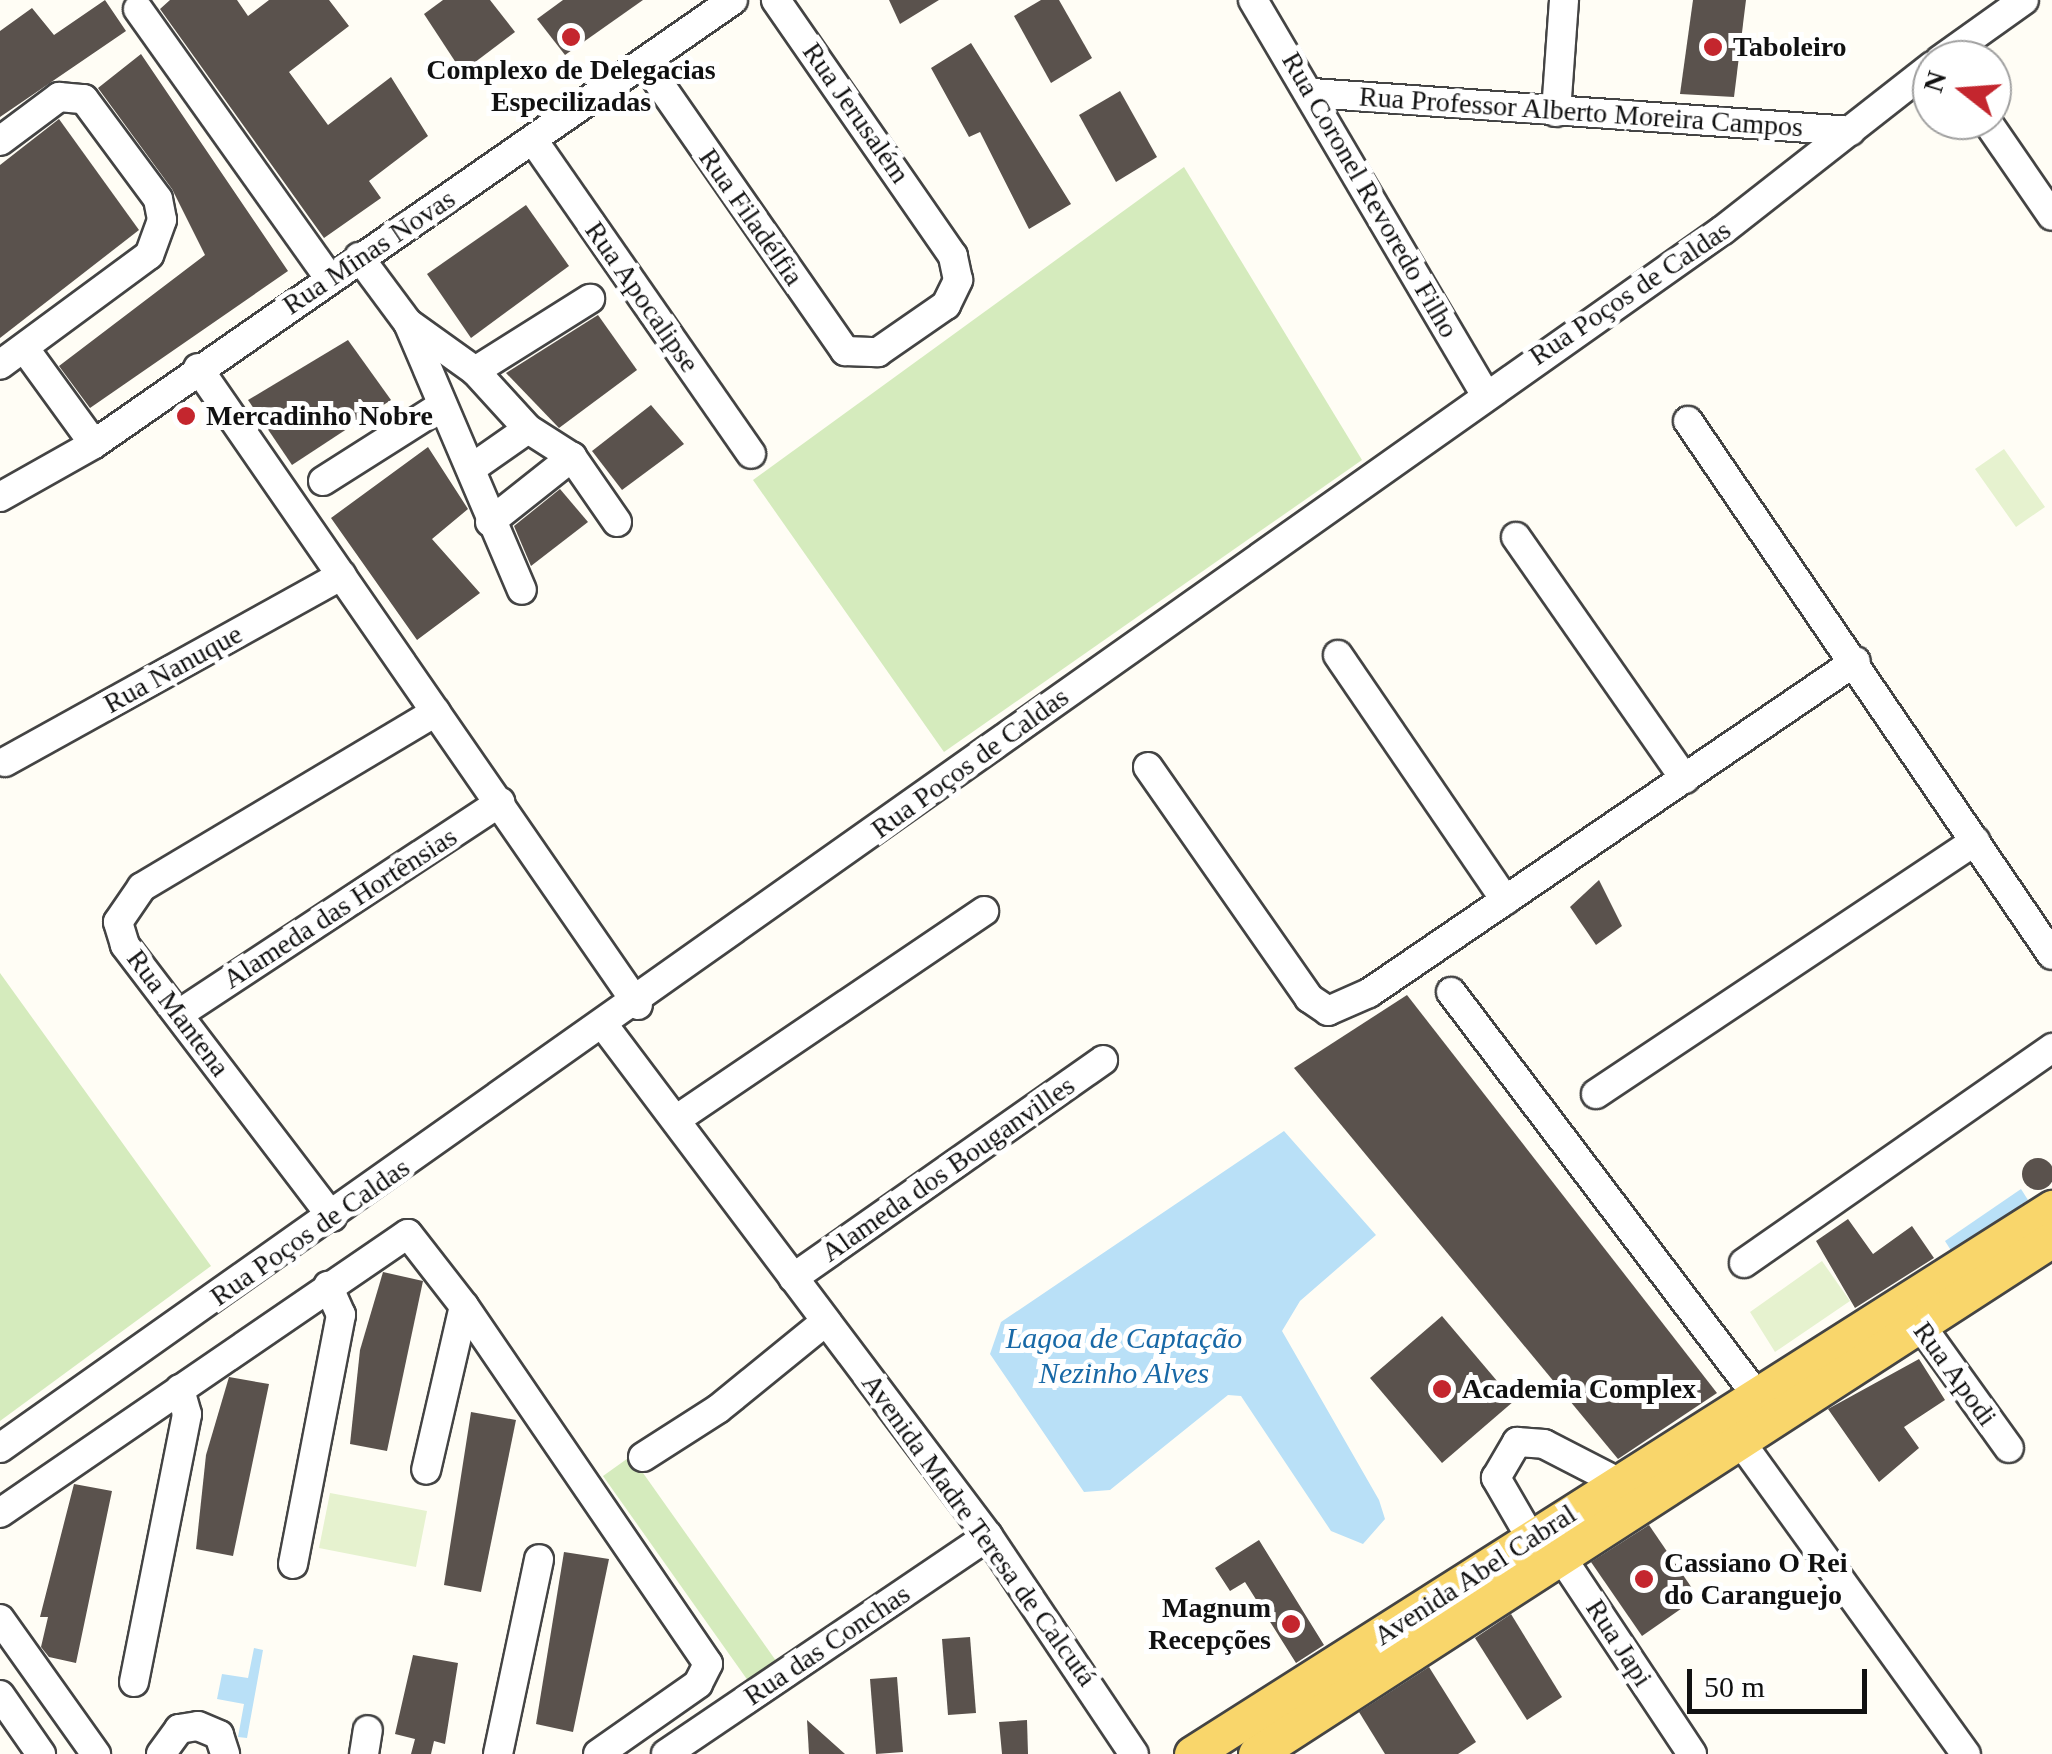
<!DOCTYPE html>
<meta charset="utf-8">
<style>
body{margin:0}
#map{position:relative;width:2052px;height:1754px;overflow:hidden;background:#fffdf5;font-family:Georgia,serif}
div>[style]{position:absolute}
.green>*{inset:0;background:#d5ebbd}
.pitch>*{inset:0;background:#e6f2cf}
.water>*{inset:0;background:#b9e0f7}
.building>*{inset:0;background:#5a524d}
.round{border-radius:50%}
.roads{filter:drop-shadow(2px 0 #444) drop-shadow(-2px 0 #444) drop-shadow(0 2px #444) drop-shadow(0 -2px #444)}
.minor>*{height:28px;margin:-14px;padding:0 14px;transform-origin:14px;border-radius:14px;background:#fff}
.major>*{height:35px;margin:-17.5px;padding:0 17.5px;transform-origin:17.5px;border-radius:17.5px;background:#f9d66b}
.dots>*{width:28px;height:28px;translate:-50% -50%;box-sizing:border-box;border:5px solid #fff;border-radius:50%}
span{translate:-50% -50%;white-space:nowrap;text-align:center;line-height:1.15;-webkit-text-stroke:10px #fff;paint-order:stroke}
.poi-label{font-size:28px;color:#111;font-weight:700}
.left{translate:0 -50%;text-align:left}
.right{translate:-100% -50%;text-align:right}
.street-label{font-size:28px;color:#111}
.water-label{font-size:30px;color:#1768a6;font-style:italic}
.north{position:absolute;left:1912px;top:40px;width:100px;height:100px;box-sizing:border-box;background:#fff;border:2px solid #a0a0a0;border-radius:50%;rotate:287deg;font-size:28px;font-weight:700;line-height:40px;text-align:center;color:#111}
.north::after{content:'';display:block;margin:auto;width:35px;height:45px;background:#c4262e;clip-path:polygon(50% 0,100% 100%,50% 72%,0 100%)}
.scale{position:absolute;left:1687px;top:1669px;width:180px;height:45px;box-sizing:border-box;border:5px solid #111;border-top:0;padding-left:12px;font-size:30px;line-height:35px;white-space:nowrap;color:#111;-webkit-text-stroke:8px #fff;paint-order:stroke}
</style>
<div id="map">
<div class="green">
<i style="clip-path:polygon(1184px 167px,1362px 460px,944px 752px,753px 480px)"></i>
<i style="clip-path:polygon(0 973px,211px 1266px,0 1421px)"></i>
<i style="clip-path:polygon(631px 1456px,779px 1665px,751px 1685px,603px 1476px)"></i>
</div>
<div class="pitch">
<i style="clip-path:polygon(2004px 449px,2045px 507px,2016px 527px,1975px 469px)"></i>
<i style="clip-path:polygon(1822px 1261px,1850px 1301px,1775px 1352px,1750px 1312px)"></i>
<i style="clip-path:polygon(330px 1493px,427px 1511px,416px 1567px,319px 1548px)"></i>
</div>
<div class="water">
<i style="clip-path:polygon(1284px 1131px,1376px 1235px,1300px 1301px,1282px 1331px,1379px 1500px,1385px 1519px,1363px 1544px,1331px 1531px,1241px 1396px,1228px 1395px,1110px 1490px,1084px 1492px,990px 1354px,1001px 1322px)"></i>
<i style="clip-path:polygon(2021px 1189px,2028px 1200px,1952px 1252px,1945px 1241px)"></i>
<i style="clip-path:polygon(254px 1648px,263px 1650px,247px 1738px,238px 1737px,244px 1704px,217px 1699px,222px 1674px,248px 1678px)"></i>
</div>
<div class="building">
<i style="clip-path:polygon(105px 0,126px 31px,0 117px,0 31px,32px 8px,54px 35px)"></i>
<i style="clip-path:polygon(170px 0,237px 0,248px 16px,269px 0,329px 0,349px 26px,289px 72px,328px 125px,391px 77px,428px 136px,369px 181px,381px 198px,324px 238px,160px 9px)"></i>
<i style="clip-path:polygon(443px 0,490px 0,515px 32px,462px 72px,424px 14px)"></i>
<i style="clip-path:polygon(563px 0,643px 0,565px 55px,537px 19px)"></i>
<i style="clip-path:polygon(889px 0,939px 0,900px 24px)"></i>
<i style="clip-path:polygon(1041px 0,1059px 0,1092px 58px,1051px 83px,1014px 16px)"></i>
<i style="clip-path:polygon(1693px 0,1746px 0,1734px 97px,1680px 94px)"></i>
<i style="clip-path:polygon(971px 43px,1071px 204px,1029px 229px,980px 132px,969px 137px,931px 68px)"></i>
<i style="clip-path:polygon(141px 54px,288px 271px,90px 408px,59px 366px,205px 255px,172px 189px,98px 88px)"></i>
<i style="clip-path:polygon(1120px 91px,1157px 157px,1116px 182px,1079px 115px)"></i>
<i style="clip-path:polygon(59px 119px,139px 230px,0 338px,0 165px)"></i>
<i style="clip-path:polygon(526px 205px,569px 266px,471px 338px,427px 274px)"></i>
<i style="clip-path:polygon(598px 315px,637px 370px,559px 428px,506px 373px)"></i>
<i style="clip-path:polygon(348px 340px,391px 400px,292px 465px,248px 400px)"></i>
<i style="clip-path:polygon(651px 405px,684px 444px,622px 490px,592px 451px)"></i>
<i style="clip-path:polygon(428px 447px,468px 509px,432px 539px,480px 593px,417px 640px,331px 518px)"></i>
<i style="clip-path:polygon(560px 489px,588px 522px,531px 566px,514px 526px)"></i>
<i style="clip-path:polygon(1599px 880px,1622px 926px,1596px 945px,1570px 907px)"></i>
<i style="clip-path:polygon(1407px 995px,1717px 1393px,1618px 1459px,1294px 1068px)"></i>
<i class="round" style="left:2022px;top:1158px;width:32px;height:32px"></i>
<i style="clip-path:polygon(1848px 1219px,1873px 1254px,1912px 1226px,1934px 1258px,1855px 1308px,1816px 1241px)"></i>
<i style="clip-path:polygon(383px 1272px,423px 1281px,387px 1451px,350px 1444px,360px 1350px)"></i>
<i style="clip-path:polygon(1442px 1316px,1514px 1401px,1442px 1463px,1370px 1378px)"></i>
<i style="clip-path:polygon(1919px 1359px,1945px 1400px,1904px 1427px,1919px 1448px,1879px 1482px,1828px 1409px)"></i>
<i style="clip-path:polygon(229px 1377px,269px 1384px,233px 1556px,196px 1549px,206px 1455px)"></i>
<i style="clip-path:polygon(471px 1412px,516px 1420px,481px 1592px,444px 1585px)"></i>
<i style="clip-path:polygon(74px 1484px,112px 1491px,76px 1663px,49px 1657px,41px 1647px,48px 1617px,40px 1617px)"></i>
<i style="clip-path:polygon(1649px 1525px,1698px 1597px,1642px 1636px,1591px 1562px)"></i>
<i style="clip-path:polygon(1259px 1540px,1324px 1645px,1296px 1663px,1245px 1582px,1230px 1591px,1215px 1568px)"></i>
<i style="clip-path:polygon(564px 1552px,609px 1559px,573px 1732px,536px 1724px)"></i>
<i style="clip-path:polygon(1511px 1614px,1562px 1697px,1527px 1720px,1475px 1638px)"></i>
<i style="clip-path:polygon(970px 1637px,976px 1713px,948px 1715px,942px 1639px)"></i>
<i style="clip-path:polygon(413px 1655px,458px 1663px,445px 1744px,434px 1741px,431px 1754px,411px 1754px,415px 1739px,395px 1734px)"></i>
<i style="clip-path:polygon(1429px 1667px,1476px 1742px,1458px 1754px,1385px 1754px,1359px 1712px)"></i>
<i style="clip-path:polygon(897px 1677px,903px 1752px,876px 1754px,870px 1679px)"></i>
<i style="clip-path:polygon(807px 1720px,845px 1754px,809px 1754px)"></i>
<i style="clip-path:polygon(1027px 1720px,1028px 1754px,1002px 1754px,999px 1722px)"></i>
</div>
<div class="roads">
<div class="minor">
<i style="left:1253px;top:0;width:455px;rotate:59.5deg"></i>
<i style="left:138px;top:9px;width:330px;rotate:54.6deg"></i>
<i style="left:1940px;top:60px;width:103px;rotate:-35.5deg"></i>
<i style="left:645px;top:63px;width:351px;rotate:55.2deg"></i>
<i style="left:845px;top:351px;width:33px;rotate:2deg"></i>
<i style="left:878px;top:352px;width:83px;rotate:-34.7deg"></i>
<i style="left:946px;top:305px;width:28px;rotate:-64deg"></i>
<i style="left:958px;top:280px;width:25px;rotate:-102deg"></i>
<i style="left:953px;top:256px;width:311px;rotate:-124.7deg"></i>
<i style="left:1312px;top:93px;width:540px;rotate:4.03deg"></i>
<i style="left:1556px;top:112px;width:112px;rotate:-85.9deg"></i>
<i style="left:1986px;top:120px;width:116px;rotate:55.5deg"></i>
<i style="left:533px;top:140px;width:382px;rotate:55.2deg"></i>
<i style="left:0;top:141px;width:74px;rotate:-36.7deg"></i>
<i style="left:59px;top:97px;width:25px;rotate:5deg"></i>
<i style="left:84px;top:99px;width:124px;rotate:53.5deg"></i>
<i style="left:158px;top:199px;width:21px;rotate:79deg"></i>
<i style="left:162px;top:220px;width:37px;rotate:110deg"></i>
<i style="left:149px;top:255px;width:185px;rotate:143.6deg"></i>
<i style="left:359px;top:257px;width:82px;rotate:53.4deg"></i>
<i style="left:408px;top:323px;width:290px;rotate:66.9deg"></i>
<i style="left:408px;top:323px;width:82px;rotate:35.6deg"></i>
<i style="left:25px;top:349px;width:117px;rotate:54deg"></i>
<i style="left:198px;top:368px;width:774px;rotate:55.37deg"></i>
<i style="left:1688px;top:421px;width:646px;rotate:55.72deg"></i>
<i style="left:572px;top:457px;width:52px;rotate:-147.5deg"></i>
<i style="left:528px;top:429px;width:79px;rotate:-132.4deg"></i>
<i style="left:475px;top:371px;width:136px;rotate:-32.1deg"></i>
<i style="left:472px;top:468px;width:68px;rotate:-34.9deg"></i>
<i style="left:323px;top:481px;width:136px;rotate:-32.4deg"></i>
<i style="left:0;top:497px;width:108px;rotate:-29.4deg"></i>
<i style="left:94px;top:444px;width:778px;rotate:-34.79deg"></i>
<i style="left:490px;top:522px;width:105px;rotate:-38.4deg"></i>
<i style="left:572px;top:457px;width:79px;rotate:55.3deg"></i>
<i style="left:1516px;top:537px;width:295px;rotate:55.1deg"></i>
<i style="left:1338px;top:655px;width:297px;rotate:55.7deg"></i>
<i style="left:5px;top:762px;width:385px;rotate:-29deg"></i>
<i style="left:1148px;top:767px;width:282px;rotate:55.1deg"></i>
<i style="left:1309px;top:998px;width:23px;rotate:34deg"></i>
<i style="left:1328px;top:1011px;width:45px;rotate:-23.7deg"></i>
<i style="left:1369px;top:993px;width:589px;rotate:-34.28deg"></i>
<i style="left:1451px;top:992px;width:523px;rotate:52.85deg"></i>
<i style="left:179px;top:1014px;width:385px;rotate:-33.4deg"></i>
<i style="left:605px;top:1027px;width:637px;rotate:53.04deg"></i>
<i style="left:988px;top:1536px;width:262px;rotate:56.2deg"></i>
<i style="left:1596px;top:1094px;width:456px;rotate:-33.7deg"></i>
<i style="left:677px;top:1119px;width:371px;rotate:-34.1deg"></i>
<i style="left:332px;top:1217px;width:342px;rotate:-127.3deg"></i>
<i style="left:125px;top:945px;width:24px;rotate:-107deg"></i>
<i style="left:118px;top:922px;width:42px;rotate:-55.6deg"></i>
<i style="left:142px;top:887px;width:342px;rotate:-30.8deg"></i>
<i style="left:1744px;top:1263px;width:376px;rotate:-34.9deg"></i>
<i style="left:793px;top:1278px;width:379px;rotate:-35.1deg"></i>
<i style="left:464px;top:1306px;width:433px;rotate:55.7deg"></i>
<i style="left:708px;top:1664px;width:22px;rotate:117deg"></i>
<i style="left:698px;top:1684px;width:122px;rotate:145deg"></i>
<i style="left:1909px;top:1309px;width:171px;rotate:54.3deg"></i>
<i style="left:1740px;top:1441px;width:386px;rotate:54.2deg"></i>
<i style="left:0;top:1448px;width:2110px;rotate:-35.26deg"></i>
<i style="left:1723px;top:230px;width:266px;rotate:-38.1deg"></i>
<i style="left:643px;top:1457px;width:89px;rotate:-32.6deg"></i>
<i style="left:718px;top:1409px;width:138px;rotate:-39.1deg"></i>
<i style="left:0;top:1513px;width:494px;rotate:-34.4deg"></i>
<i style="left:408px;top:1234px;width:91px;rotate:52.1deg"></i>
<i style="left:464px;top:1306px;width:168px;rotate:103deg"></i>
<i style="left:1532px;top:1540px;width:72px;rotate:-120.1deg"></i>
<i style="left:1496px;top:1478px;width:42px;rotate:-59.7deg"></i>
<i style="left:1517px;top:1442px;width:27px;rotate:4deg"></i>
<i style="left:1544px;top:1444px;width:83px;rotate:27.2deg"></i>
<i style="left:1552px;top:1543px;width:253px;rotate:56.4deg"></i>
<i style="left:293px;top:1564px;width:254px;rotate:-79.1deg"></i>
<i style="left:341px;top:1315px;width:32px;rotate:-114deg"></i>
<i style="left:0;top:1619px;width:166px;rotate:54.6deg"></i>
<i style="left:134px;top:1682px;width:273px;rotate:-78.8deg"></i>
<i style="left:187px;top:1414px;width:26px;rotate:-106deg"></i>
<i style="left:0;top:1695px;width:72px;rotate:55.2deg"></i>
<i style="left:161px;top:1754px;width:31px;rotate:-54deg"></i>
<i style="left:179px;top:1729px;width:19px;rotate:-9deg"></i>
<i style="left:198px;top:1726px;width:23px;rotate:23deg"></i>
<i style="left:219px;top:1735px;width:20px;rotate:72deg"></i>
<i style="left:364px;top:1754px;width:24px;rotate:-81deg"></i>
<i style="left:498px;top:1754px;width:199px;rotate:-78.1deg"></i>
<i style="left:666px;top:1754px;width:389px;rotate:-34.1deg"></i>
</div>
<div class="major">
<i style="left:1192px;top:1754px;width:1019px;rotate:-32.41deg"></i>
<i style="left:1256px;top:1754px;width:948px;rotate:-32.9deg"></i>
</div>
</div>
<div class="dots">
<i style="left:571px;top:37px;background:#c4262e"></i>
<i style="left:1713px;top:47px;background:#c4262e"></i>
<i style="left:186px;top:416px;background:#c4262e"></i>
<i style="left:1442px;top:1389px;background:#c4262e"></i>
<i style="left:1644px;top:1579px;background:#c4262e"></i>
<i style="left:1291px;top:1624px;background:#c4262e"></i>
</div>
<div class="poi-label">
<span class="left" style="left:1733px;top:47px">Taboleiro</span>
<span style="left:571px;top:86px">Complexo de Delegacias<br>Especilizadas</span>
<span class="left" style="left:206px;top:416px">Mercadinho Nobre</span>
<span class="left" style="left:1462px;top:1389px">Academia Complex</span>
<span class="left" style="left:1664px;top:1579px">Cassiano O Rei<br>do Caranguejo</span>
<span class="right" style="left:1271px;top:1624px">Magnum<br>Recepções</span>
</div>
<div class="street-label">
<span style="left:1581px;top:112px;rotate:4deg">Rua Professor Alberto Moreira Campos</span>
<span style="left:856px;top:113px;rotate:55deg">Rua Jerusalém</span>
<span style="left:1370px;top:195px;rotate:60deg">Rua Coronel Revoredo Filho</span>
<span style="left:751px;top:217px;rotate:55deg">Rua Filadélfia</span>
<span style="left:369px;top:252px;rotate:-34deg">Rua Minas Novas</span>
<span style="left:1630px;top:293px;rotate:-34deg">Rua Poços de Caldas</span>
<span style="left:642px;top:297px;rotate:55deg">Rua Apocalipse</span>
<span style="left:173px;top:669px;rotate:-29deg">Rua Nanuque</span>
<span style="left:970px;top:763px;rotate:-36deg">Rua Poços de Caldas</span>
<span style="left:340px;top:908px;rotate:-33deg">Alameda das Hortênsias</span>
<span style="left:178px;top:1013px;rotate:53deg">Rua Mantena</span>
<span style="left:948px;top:1169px;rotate:-35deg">Alameda dos Bouganvilles</span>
<span style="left:310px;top:1232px;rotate:-35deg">Rua Poços de Caldas</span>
<span style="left:1955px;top:1374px;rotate:54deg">Rua Apodi</span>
<span style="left:979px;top:1530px;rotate:54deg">Avenida Madre Teresa de Calcutá</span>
<span style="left:1475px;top:1575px;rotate:-33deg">Avenida Abel Cabral</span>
<span style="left:1619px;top:1643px;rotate:57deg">Rua Japi</span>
<span style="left:827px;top:1645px;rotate:-34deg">Rua das Conchas</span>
</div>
<div class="water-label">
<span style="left:1124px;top:1355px">Lagoa de Captação<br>Nezinho Alves</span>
</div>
<div class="north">N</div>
<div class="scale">50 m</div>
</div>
